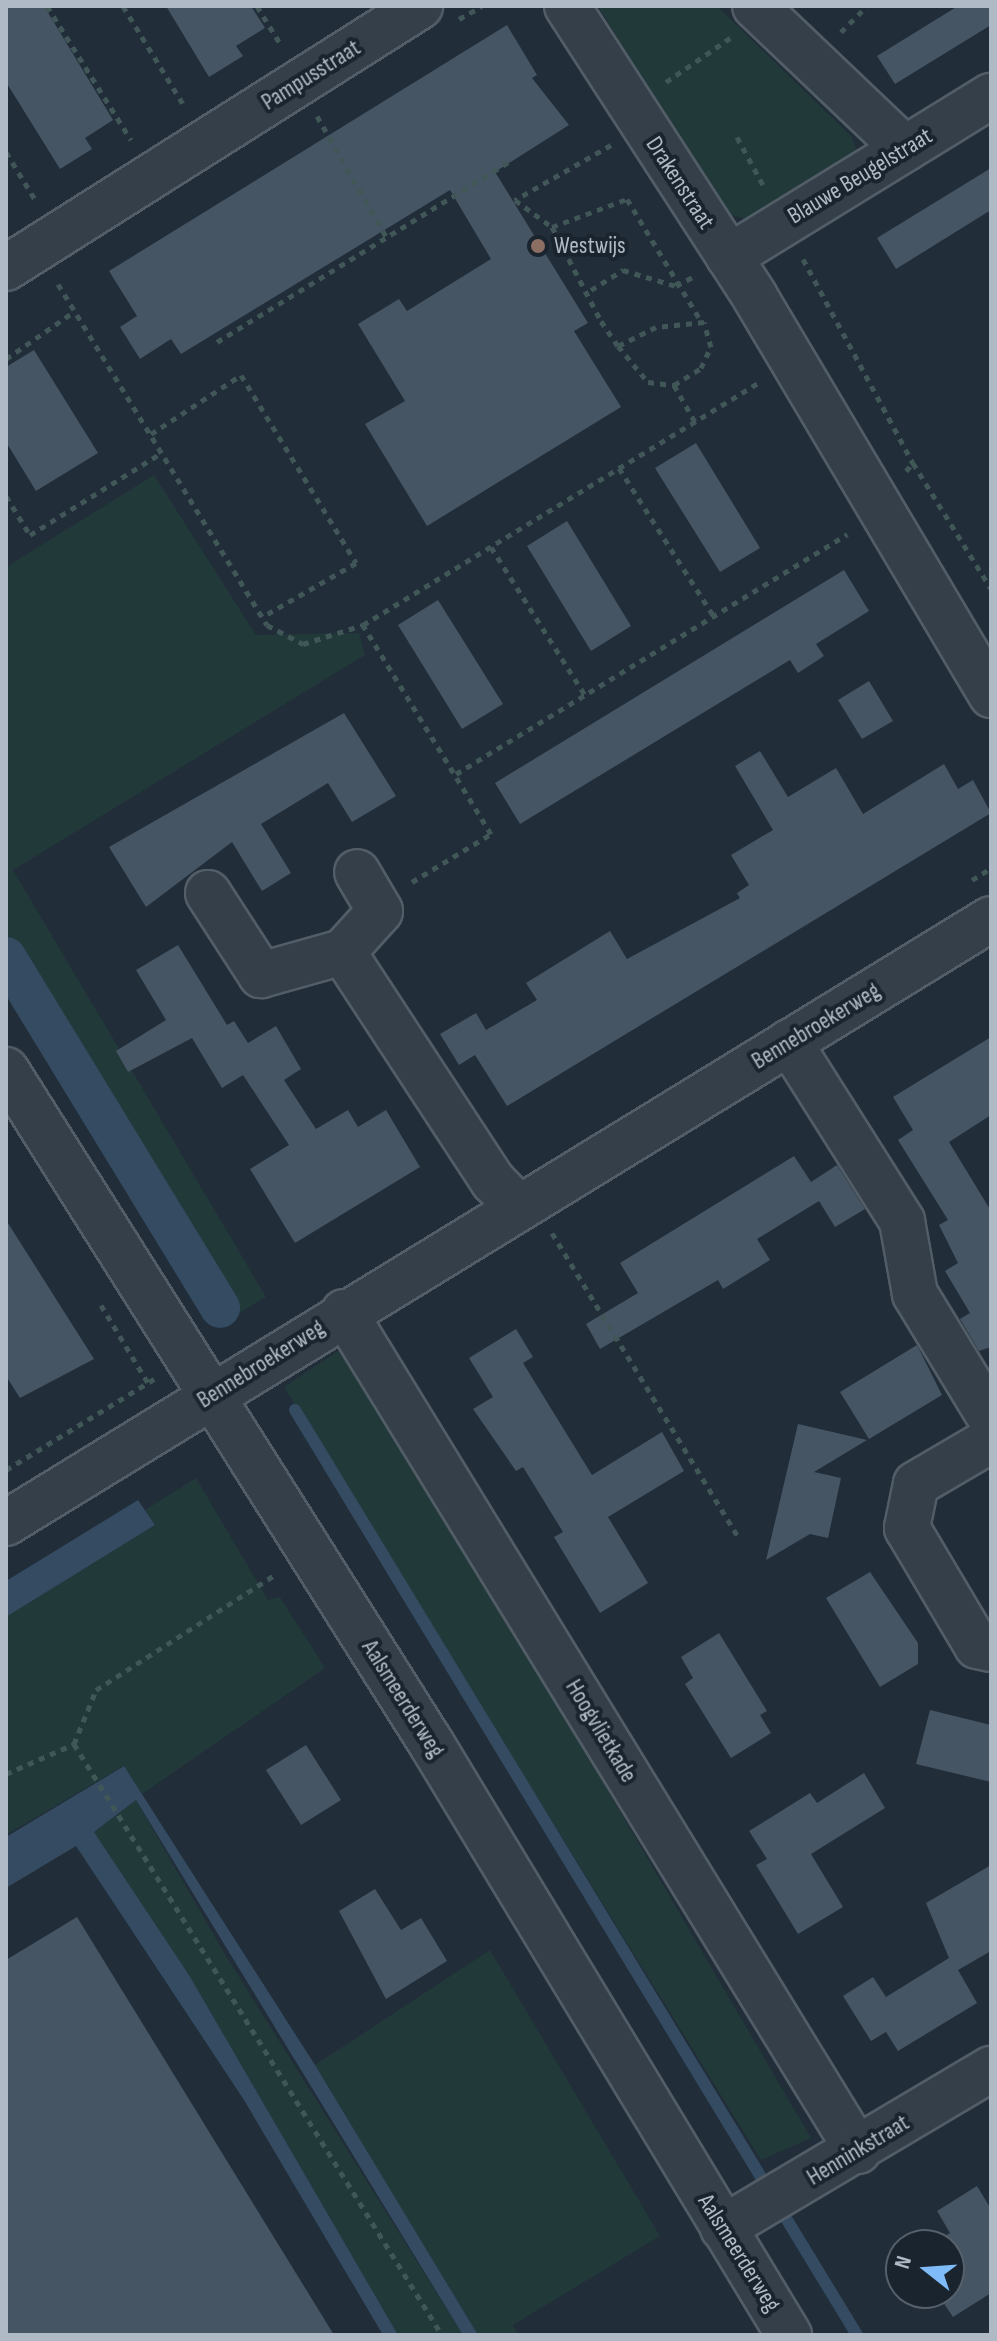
<!DOCTYPE html>
<style>
body{margin:0}
#map{position:relative;width:997px;height:2341px;overflow:hidden;background:#212d39;font-family:"Sofia Sans Condensed",sans-serif}
div>[style]{position:absolute}
.green>*{inset:0;background:#22393a}
.water>*{inset:0;background:#344b61}
.stream>*{height:12px;margin:-6px;padding:0 6px;transform-origin:6px;border-radius:6px;background:#344b61}
.canal>*{height:40px;margin:-20px;padding:0 20px;transform-origin:20px;border-radius:20px;background:#344b61}
.building>*{inset:0;background:#465563}
.path>*{height:5px;margin-top:-2.5px;transform-origin:0;background:repeating-linear-gradient(90deg,#405657 0 6px,transparent 0 12px)}
.roads{filter:drop-shadow(2px 0 #525d67) drop-shadow(-2px 0 #525d67) drop-shadow(0 2px #525d67) drop-shadow(0 -2px #525d67)}
.minor>*{height:44px;margin:-22px;padding:0 22px;transform-origin:22px;border-radius:22px;background:#343f49}
.dots>*{width:22px;height:22px;translate:-50% -50%;box-sizing:border-box;border:4px solid #1a242e;border-radius:50%}
span{translate:-50% -50%;white-space:nowrap;text-align:center;line-height:1.15;-webkit-text-stroke:8px #1a242e;paint-order:stroke}
.street-label{font-size:24px;color:#afbac6}
.poi-label{font-size:24px;color:#afbac6}
.left{translate:0 -50%;text-align:left}
.frame{position:absolute;inset:0;border:8px solid #afbac6;pointer-events:none}
.north{position:absolute;left:885px;top:2229px;width:80px;height:80px;box-sizing:border-box;background:#1a242e;border:2px solid #56606b;border-radius:50%;rotate:287deg;font-size:22px;font-weight:700;line-height:32px;text-align:center;color:#afbac6}
.north::after{content:'';display:block;margin:auto;width:28px;height:36px;background:#80bbf9;clip-path:polygon(50% 0,100% 100%,50% 72%,0 100%)}
</style>
<div id="map">
<div class="green">
<i style="clip-path:polygon(598px 6px,717px 6px,851px 136px,860px 157px,748px 220px,722px 212px)"></i>
<i style="clip-path:polygon(154px 475px,256px 635px,359px 633px,365px 655px,13px 870px,266px 1297px,227px 1320px,6px 963px,6px 567px)"></i>
<i style="clip-path:polygon(341px 1349px,403px 1440px,811px 2138px,761px 2160px,284px 1387px)"></i>
<i style="clip-path:polygon(196px 1478px,268px 1600px,280px 1597px,325px 1668px,142px 1794px,123px 1766px,6px 1835px,6px 1617px,155px 1525px,145px 1510px)"></i>
<i style="clip-path:polygon(136px 1800px,226px 1956px,463px 2335px,398px 2335px,189px 1975px,94px 1832px)"></i>
<i style="clip-path:polygon(490px 1950px,660px 2236px,513px 2325px,518px 2335px,478px 2335px,315px 2065px)"></i>
</div>
<div class="water">
<i style="clip-path:polygon(138px 1500px,155px 1525px,6px 1617px,6px 1581px)"></i>
<i style="clip-path:polygon(124px 1766px,315px 2065px,478px 2335px,463px 2335px,136px 1800px,94px 1832px,189px 1975px,398px 2335px,383px 2335px,244px 2100px,76px 1846px,6px 1888px,6px 1837px)"></i>
</div>
<div class="stream">
<i style="left:295px;top:1410px;width:1082px;rotate:58.72deg"></i>
</div>
<div class="canal">
<i style="left:6px;top:957px;width:411px;rotate:58.6deg"></i>
</div>
<div class="building">
<i style="clip-path:polygon(6px 6px,44px 6px,113px 120px,85px 138px,92px 149px,60px 169px,6px 82px)"></i>
<i style="clip-path:polygon(166px 6px,251px 6px,265px 28px,236px 46px,243px 56px,209px 77px)"></i>
<i style="clip-path:polygon(958px 6px,991px 6px,991px 25px,895px 84px,877px 56px)"></i>
<i style="clip-path:polygon(507px 25px,537px 75px,532px 78px,569px 125px,495px 172px,588px 323px,574px 331px,621px 407px,427px 526px,365px 424px,405px 401px,358px 324px,399px 299px,407px 311px,491px 259px,450px 190px,181px 354px,171px 339px,140px 359px,120px 327px,137px 316px,109px 271px)"></i>
<i style="clip-path:polygon(991px 168px,991px 210px,896px 269px,877px 238px)"></i>
<i style="clip-path:polygon(34px 350px,98px 453px,36px 491px,6px 442px,6px 367px)"></i>
<i style="clip-path:polygon(696px 443px,760px 548px,720px 572px,655px 468px)"></i>
<i style="clip-path:polygon(567px 521px,631px 626px,591px 651px,527px 546px)"></i>
<i style="clip-path:polygon(844px 570px,869px 611px,816px 644px,824px 656px,798px 673px,790px 660px,520px 824px,495px 783px)"></i>
<i style="clip-path:polygon(438px 600px,503px 704px,462px 729px,398px 625px)"></i>
<i style="clip-path:polygon(869px 681px,893px 721px,862px 739px,838px 700px)"></i>
<i style="clip-path:polygon(344px 713px,396px 796px,352px 822px,328px 783px,261px 824px,291px 873px,262px 891px,232px 842px,146px 907px,109px 847px)"></i>
<i style="clip-path:polygon(760px 751px,788px 797px,836px 768px,863px 814px,944px 764px,958px 789px,973px 780px,991px 813px,507px 1106px,475px 1055px,459px 1065px,440px 1034px,476px 1013px,486px 1030px,537px 1000px,526px 983px,610px 931px,627px 959px,740px 898px,737px 893px,749px 885px,731px 855px,773px 830px,735px 766px)"></i>
<i style="clip-path:polygon(178px 945px,227px 1025px,234px 1021px,248px 1043px,276px 1026px,301px 1069px,284px 1080px,316px 1129px,348px 1110px,358px 1127px,386px 1110px,420px 1167px,295px 1243px,250px 1169px,289px 1145px,243px 1075px,222px 1088px,192px 1038px,128px 1072px,116px 1051px,166px 1020px,136px 970px)"></i>
<i style="clip-path:polygon(991px 1037px,991px 1115px,949px 1142px,991px 1211px,991px 1347px,979px 1351px,960px 1319px,970px 1313px,945px 1271px,958px 1263px,939px 1225px,948px 1220px,898px 1140px,913px 1130px,893px 1097px)"></i>
<i style="clip-path:polygon(794px 1156px,811px 1182px,837px 1165px,865px 1209px,835px 1227px,819px 1201px,757px 1239px,770px 1260px,723px 1289px,718px 1280px,600px 1349px,586px 1324px,638px 1293px,620px 1263px)"></i>
<i style="clip-path:polygon(6px 1220px,94px 1359px,20px 1398px,6px 1376px)"></i>
<i style="clip-path:polygon(516px 1329px,533px 1357px,523px 1363px,592px 1475px,662px 1432px,684px 1471px,608px 1517px,648px 1583px,600px 1613px,554px 1537px,563px 1532px,523px 1467px,516px 1471px,473px 1409px,493px 1397px,469px 1358px)"></i>
<i style="clip-path:polygon(917px 1345px,942px 1395px,869px 1439px,840px 1392px)"></i>
<i style="clip-path:polygon(798px 1424px,867px 1440px,814px 1472px,841px 1478px,828px 1538px,810px 1534px,766px 1560px)"></i>
<i style="clip-path:polygon(870px 1572px,918px 1643px,918px 1664px,880px 1687px,826px 1598px)"></i>
<i style="clip-path:polygon(719px 1633px,767px 1711px,760px 1715px,771px 1733px,731px 1758px,685px 1684px,693px 1678px,681px 1657px)"></i>
<i style="clip-path:polygon(930px 1710px,991px 1725px,991px 1782px,916px 1764px)"></i>
<i style="clip-path:polygon(306px 1745px,341px 1800px,301px 1825px,266px 1770px)"></i>
<i style="clip-path:polygon(864px 1773px,885px 1808px,811px 1854px,843px 1907px,798px 1934px,756px 1865px,767px 1859px,749px 1831px,810px 1793px,817px 1803px)"></i>
<i style="clip-path:polygon(991px 1865px,991px 1951px,958px 1970px,977px 2003px,898px 2051px,886px 2032px,871px 2041px,843px 1996px,873px 1977px,886px 1997px,949px 1958px,926px 1903px)"></i>
<i style="clip-path:polygon(375px 1889px,401px 1930px,421px 1918px,447px 1961px,386px 1999px,339px 1911px)"></i>
<i style="clip-path:polygon(77px 1917px,334px 2335px,6px 2335px,6px 1960px)"></i>
<i style="clip-path:polygon(977px 2186px,991px 2209px,991px 2293px,953px 2317px,937px 2293px,949px 2293px,949px 2245px,929px 2245px,950px 2233px,937px 2211px)"></i>
</div>
<div class="path">
<i style="left:47px;top:6px;width:158px;rotate:57.9deg"></i>
<i style="left:123px;top:6px;width:119px;rotate:58.5deg"></i>
<i style="left:257px;top:6px;width:46px;rotate:58.4deg"></i>
<i style="left:459px;top:19px;width:26px;rotate:-29deg"></i>
<i style="left:841px;top:32px;width:37px;rotate:-45deg"></i>
<i style="left:666px;top:82px;width:78px;rotate:-34.5deg"></i>
<i style="left:317px;top:116px;width:141px;rotate:60.2deg"></i>
<i style="left:737px;top:137px;width:57px;rotate:61.6deg"></i>
<i style="left:611px;top:145px;width:111px;rotate:150.2deg"></i>
<i style="left:515px;top:200px;width:46px;rotate:36.1deg"></i>
<i style="left:552px;top:227px;width:106px;rotate:62.5deg"></i>
<i style="left:601px;top:321px;width:30px;rotate:56deg"></i>
<i style="left:618px;top:346px;width:47px;rotate:50.2deg"></i>
<i style="left:648px;top:382px;width:26px;rotate:7deg"></i>
<i style="left:674px;top:385px;width:32px;rotate:-32deg"></i>
<i style="left:701px;top:368px;width:23px;rotate:-65deg"></i>
<i style="left:711px;top:347px;width:26px;rotate:-106deg"></i>
<i style="left:704px;top:322px;width:48px;rotate:174.1deg"></i>
<i style="left:656px;top:327px;width:42px;rotate:153.4deg"></i>
<i style="left:6px;top:152px;width:57px;rotate:58.5deg"></i>
<i style="left:552px;top:227px;width:80px;rotate:-20.5deg"></i>
<i style="left:627px;top:199px;width:143px;rotate:58.8deg"></i>
<i style="left:803px;top:259px;width:232px;rotate:61.7deg"></i>
<i style="left:58px;top:284px;width:400px;rotate:58.5deg"></i>
<i style="left:267px;top:625px;width:41px;rotate:27.8deg"></i>
<i style="left:303px;top:644px;width:63px;rotate:-17.6deg"></i>
<i style="left:591px;top:290px;width:38px;rotate:-32deg"></i>
<i style="left:623px;top:270px;width:55px;rotate:16.8deg"></i>
<i style="left:676px;top:286px;width:19px;rotate:-28deg"></i>
<i style="left:217px;top:342px;width:343px;rotate:-31.7deg"></i>
<i style="left:6px;top:359px;width:84px;rotate:-34.8deg"></i>
<i style="left:674px;top:385px;width:43px;rotate:60.4deg"></i>
<i style="left:151px;top:434px;width:108px;rotate:-33.2deg"></i>
<i style="left:241px;top:375px;width:220px;rotate:58.5deg"></i>
<i style="left:356px;top:563px;width:108px;rotate:150.1deg"></i>
<i style="left:619px;top:468px;width:174px;rotate:57.4deg"></i>
<i style="left:906px;top:471px;width:11px;rotate:-49deg"></i>
<i style="left:913px;top:463px;width:148px;rotate:58.2deg"></i>
<i style="left:6px;top:496px;width:46px;rotate:58.4deg"></i>
<i style="left:30px;top:535px;width:155px;rotate:-32deg"></i>
<i style="left:491px;top:547px;width:175px;rotate:57.6deg"></i>
<i style="left:456px;top:774px;width:459px;rotate:-31.5deg"></i>
<i style="left:972px;top:880px;width:22px;rotate:-32deg"></i>
<i style="left:412px;top:882px;width:92px;rotate:-31.3deg"></i>
<i style="left:491px;top:834px;width:245px;rotate:-121.5deg"></i>
<i style="left:363px;top:625px;width:465px;rotate:-31.5deg"></i>
<i style="left:552px;top:1233px;width:356px;rotate:58.5deg"></i>
<i style="left:101px;top:1305px;width:91px;rotate:58.9deg"></i>
<i style="left:6px;top:1470px;width:174px;rotate:-31.6deg"></i>
<i style="left:74px;top:1744px;width:696px;rotate:58.09deg"></i>
<i style="left:6px;top:1774px;width:74px;rotate:-23.8deg"></i>
<i style="left:74px;top:1744px;width:58px;rotate:-67.8deg"></i>
<i style="left:96px;top:1690px;width:214px;rotate:-32.8deg"></i>
</div>
<div class="roads">
<div class="minor">
<i style="left:567px;top:6px;width:346px;rotate:57.1deg"></i>
<i style="left:755px;top:297px;width:463px;rotate:59.3deg"></i>
<i style="left:755px;top:6px;width:207px;rotate:43.6deg"></i>
<i style="left:729px;top:257px;width:308px;rotate:-31.6deg"></i>
<i style="left:6px;top:268px;width:490px;rotate:-32.3deg"></i>
<i style="left:208px;top:893px;width:98px;rotate:57.1deg"></i>
<i style="left:261px;top:975px;width:85px;rotate:-15.7deg"></i>
<i style="left:343px;top:952px;width:274px;rotate:56.8deg"></i>
<i style="left:493px;top:1181px;width:36px;rotate:46deg"></i>
<i style="left:343px;top:952px;width:55px;rotate:-47.9deg"></i>
<i style="left:380px;top:911px;width:45px;rotate:-120.5deg"></i>
<i style="left:789px;top:1042px;width:212px;rotate:57.7deg"></i>
<i style="left:902px;top:1221px;width:74px;rotate:79.9deg"></i>
<i style="left:915px;top:1294px;width:146px;rotate:58.7deg"></i>
<i style="left:6px;top:1070px;width:796px;rotate:57.73deg"></i>
<i style="left:431px;top:1743px;width:692px;rotate:58.84deg"></i>
<i style="left:344px;top:1312px;width:984px;rotate:58.51deg"></i>
<i style="left:991px;top:1440px;width:87px;rotate:149.6deg"></i>
<i style="left:916px;top:1484px;width:45px;rotate:101.6deg"></i>
<i style="left:907px;top:1528px;width:137px;rotate:59.3deg"></i>
<i style="left:977px;top:1646px;width:14px;rotate:12deg"></i>
<i style="left:6px;top:1523px;width:1155px;rotate:-31.52deg"></i>
<i style="left:723px;top:2228px;width:312px;rotate:-30.7deg"></i>
</div>
</div>
<div class="dots">
<i style="left:538px;top:246px;background:#8d6e63"></i>
</div>
<div class="street-label">
<span style="left:311px;top:75px;rotate:-32deg">Pampusstraat</span>
<span style="left:860px;top:176px;rotate:-31deg">Blauwe Beugelstraat</span>
<span style="left:680px;top:183px;rotate:57deg">Drakenstraat</span>
<span style="left:816px;top:1026px;rotate:-31deg">Bennebroekerweg</span>
<span style="left:261px;top:1364px;rotate:-32deg">Bennebroekerweg</span>
<span style="left:403px;top:1699px;rotate:58deg">Aalsmeerderweg</span>
<span style="left:601px;top:1731px;rotate:59deg">Hoogvlietkade</span>
<span style="left:858px;top:2150px;rotate:-31deg">Henninkstraat</span>
<span style="left:739px;top:2253px;rotate:58deg">Aalsmeerderweg</span>
</div>
<div class="poi-label">
<span class="left" style="left:554px;top:246px">Westwijs</span>
</div>
<div class="frame"></div>
<div class="north">N</div>
</div>
